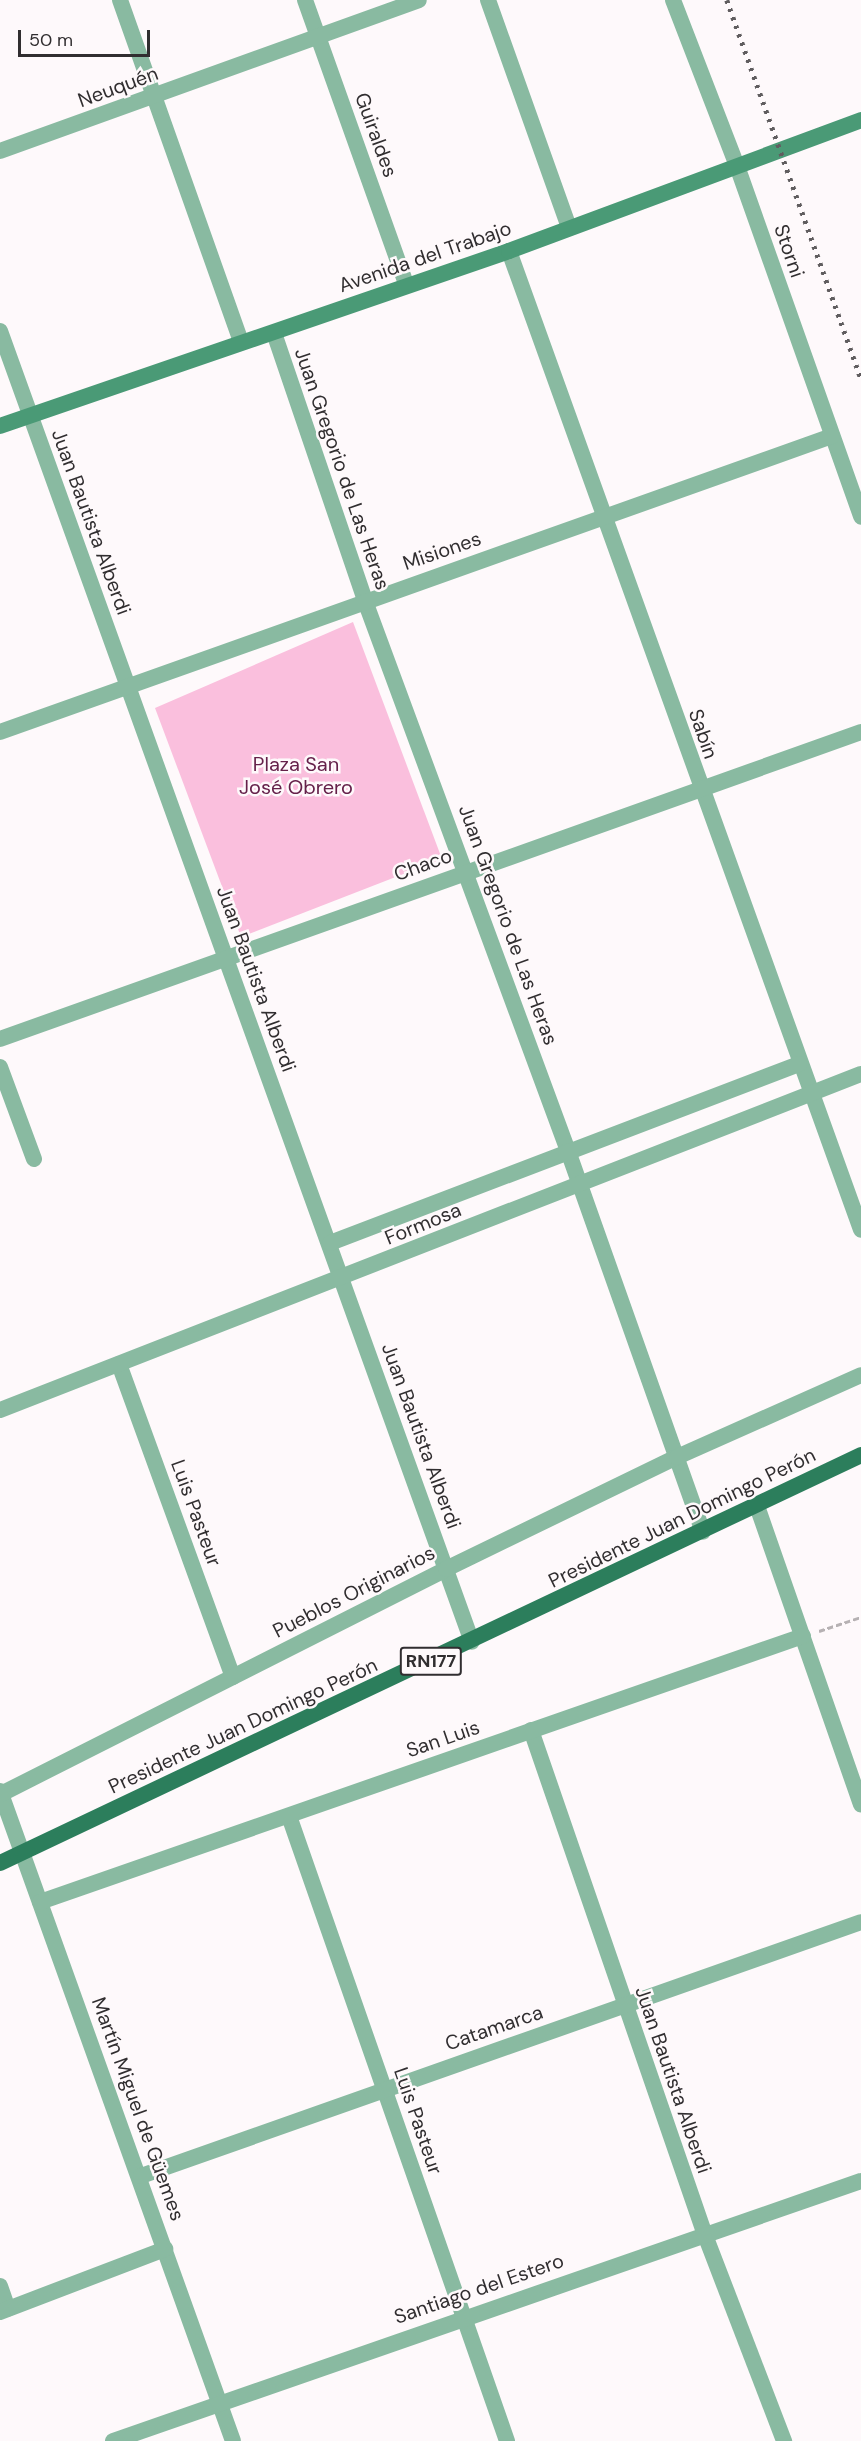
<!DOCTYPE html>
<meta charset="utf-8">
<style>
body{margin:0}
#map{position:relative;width:861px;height:2441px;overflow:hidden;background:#fef9fb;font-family:"DM Sans",sans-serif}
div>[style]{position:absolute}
.green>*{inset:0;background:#fabfdd}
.path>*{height:3px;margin-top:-1.5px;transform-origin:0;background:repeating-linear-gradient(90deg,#b6b1b3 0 6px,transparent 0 9px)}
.minor>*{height:16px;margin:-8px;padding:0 8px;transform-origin:8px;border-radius:8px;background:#89baa1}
.secondary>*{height:16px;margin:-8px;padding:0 8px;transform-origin:8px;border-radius:8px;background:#4a9a76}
.primary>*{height:16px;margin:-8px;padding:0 8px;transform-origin:8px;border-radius:8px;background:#2c7e5c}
.rail>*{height:4.5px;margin-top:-2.25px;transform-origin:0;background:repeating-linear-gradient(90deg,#605d5f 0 3px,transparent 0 9px)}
span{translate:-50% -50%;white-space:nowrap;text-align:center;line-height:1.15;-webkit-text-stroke:5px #fef9fb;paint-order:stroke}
.shield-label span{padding:2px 4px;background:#fef9fb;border:2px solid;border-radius:4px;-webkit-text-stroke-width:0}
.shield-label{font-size:18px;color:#312e30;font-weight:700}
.street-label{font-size:20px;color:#312e30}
.park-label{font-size:20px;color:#65204a}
.scale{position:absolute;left:18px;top:30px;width:132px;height:27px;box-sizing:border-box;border:3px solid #312e30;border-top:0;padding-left:8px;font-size:18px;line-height:21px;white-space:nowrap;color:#312e30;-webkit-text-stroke:4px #fef9fb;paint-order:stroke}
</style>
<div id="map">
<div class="green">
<i style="clip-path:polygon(353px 622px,442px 859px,241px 937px,155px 708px)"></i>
</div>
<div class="path">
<i style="left:819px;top:1631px;width:44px;rotate:-18.4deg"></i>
</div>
<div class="minor">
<i style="left:120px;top:0;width:363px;rotate:70.5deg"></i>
<i style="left:305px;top:0;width:301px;rotate:70.4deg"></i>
<i style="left:488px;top:0;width:242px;rotate:70.4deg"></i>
<i style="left:673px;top:0;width:178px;rotate:68.9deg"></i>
<i style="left:737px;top:166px;width:372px;rotate:70.5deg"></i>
<i style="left:0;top:151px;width:445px;rotate:-19.8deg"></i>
<i style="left:509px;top:251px;width:1040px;rotate:70.22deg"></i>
<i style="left:0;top:331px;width:1393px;rotate:70.2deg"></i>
<i style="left:274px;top:333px;width:283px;rotate:71.2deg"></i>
<i style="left:365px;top:601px;width:586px;rotate:69.74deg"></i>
<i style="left:568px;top:1151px;width:404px;rotate:70.5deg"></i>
<i style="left:0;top:732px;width:883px;rotate:-19.58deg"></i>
<i style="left:0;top:1039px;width:914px;rotate:-19.62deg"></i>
<i style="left:0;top:1067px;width:98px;rotate:69.7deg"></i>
<i style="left:330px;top:1243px;width:502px;rotate:-20.89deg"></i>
<i style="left:119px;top:1364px;width:333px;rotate:70deg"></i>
<i style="left:0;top:1410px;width:924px;rotate:-21.32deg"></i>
<i style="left:757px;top:1506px;width:316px;rotate:70.8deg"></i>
<i style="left:531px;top:1730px;width:534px;rotate:70.99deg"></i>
<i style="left:705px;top:2235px;width:221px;rotate:69deg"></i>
<i style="left:0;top:1791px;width:690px;rotate:70.28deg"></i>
<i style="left:1px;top:1794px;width:499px;rotate:-26.8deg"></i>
<i style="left:446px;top:1569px;width:257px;rotate:-25.9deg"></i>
<i style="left:677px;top:1457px;width:201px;rotate:-24deg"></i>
<i style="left:289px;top:1816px;width:662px;rotate:70.77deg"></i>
<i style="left:40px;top:1902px;width:808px;rotate:-19.22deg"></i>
<i style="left:141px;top:2176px;width:763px;rotate:-19.43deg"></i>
<i style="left:0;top:2286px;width:24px;rotate:71deg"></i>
<i style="left:0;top:2312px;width:177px;rotate:-20.9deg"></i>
<i style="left:113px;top:2441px;width:792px;rotate:-19.17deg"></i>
</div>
<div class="secondary">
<i style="left:0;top:426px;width:538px;rotate:-18.97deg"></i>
<i style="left:509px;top:251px;width:376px;rotate:-20.4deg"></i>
</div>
<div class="primary">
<i style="left:0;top:1863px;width:953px;rotate:-25.35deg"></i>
</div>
<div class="rail">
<i style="left:727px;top:0;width:401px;rotate:70.5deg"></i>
</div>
<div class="shield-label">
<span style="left:431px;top:1661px">RN177</span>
</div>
<div class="street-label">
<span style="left:118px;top:87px;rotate:-20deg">Neuquén</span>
<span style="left:376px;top:135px;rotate:70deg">Guiraldes</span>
<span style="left:789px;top:251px;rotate:71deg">Storni</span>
<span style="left:425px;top:257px;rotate:-19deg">Avenida del Trabajo</span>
<span style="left:342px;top:469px;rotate:71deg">Juan Gregorio de Las Heras</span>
<span style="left:91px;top:522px;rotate:70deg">Juan Bautista Alberdi</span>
<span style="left:442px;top:551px;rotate:-19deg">Misiones</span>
<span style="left:703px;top:734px;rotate:71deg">Sabín</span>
<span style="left:423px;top:865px;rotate:-20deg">Chaco</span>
<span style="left:508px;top:925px;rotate:70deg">Juan Gregorio de Las Heras</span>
<span style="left:256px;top:979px;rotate:70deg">Juan Bautista Alberdi</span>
<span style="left:423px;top:1224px;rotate:-22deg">Formosa</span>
<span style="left:421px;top:1436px;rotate:70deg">Juan Bautista Alberdi</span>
<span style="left:196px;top:1513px;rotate:70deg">Luis Pasteur</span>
<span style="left:682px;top:1518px;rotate:-26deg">Presidente Juan Domingo Perón</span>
<span style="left:354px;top:1592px;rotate:-27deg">Pueblos Originarios</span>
<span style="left:243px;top:1726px;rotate:-25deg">Presidente Juan Domingo Perón</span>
<span style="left:443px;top:1739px;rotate:-19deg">San Luis</span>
<span style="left:494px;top:2028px;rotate:-19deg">Catamarca</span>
<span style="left:673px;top:2080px;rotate:71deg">Juan Bautista Alberdi</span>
<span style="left:138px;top:2109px;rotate:70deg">Martín Miguel de Güemes</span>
<span style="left:418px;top:2121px;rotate:71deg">Luis Pasteur</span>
<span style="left:479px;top:2289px;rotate:-19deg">Santiago del Estero</span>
</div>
<div class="park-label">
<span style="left:296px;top:776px">Plaza San<br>José Obrero</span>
</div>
<div class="scale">50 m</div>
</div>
